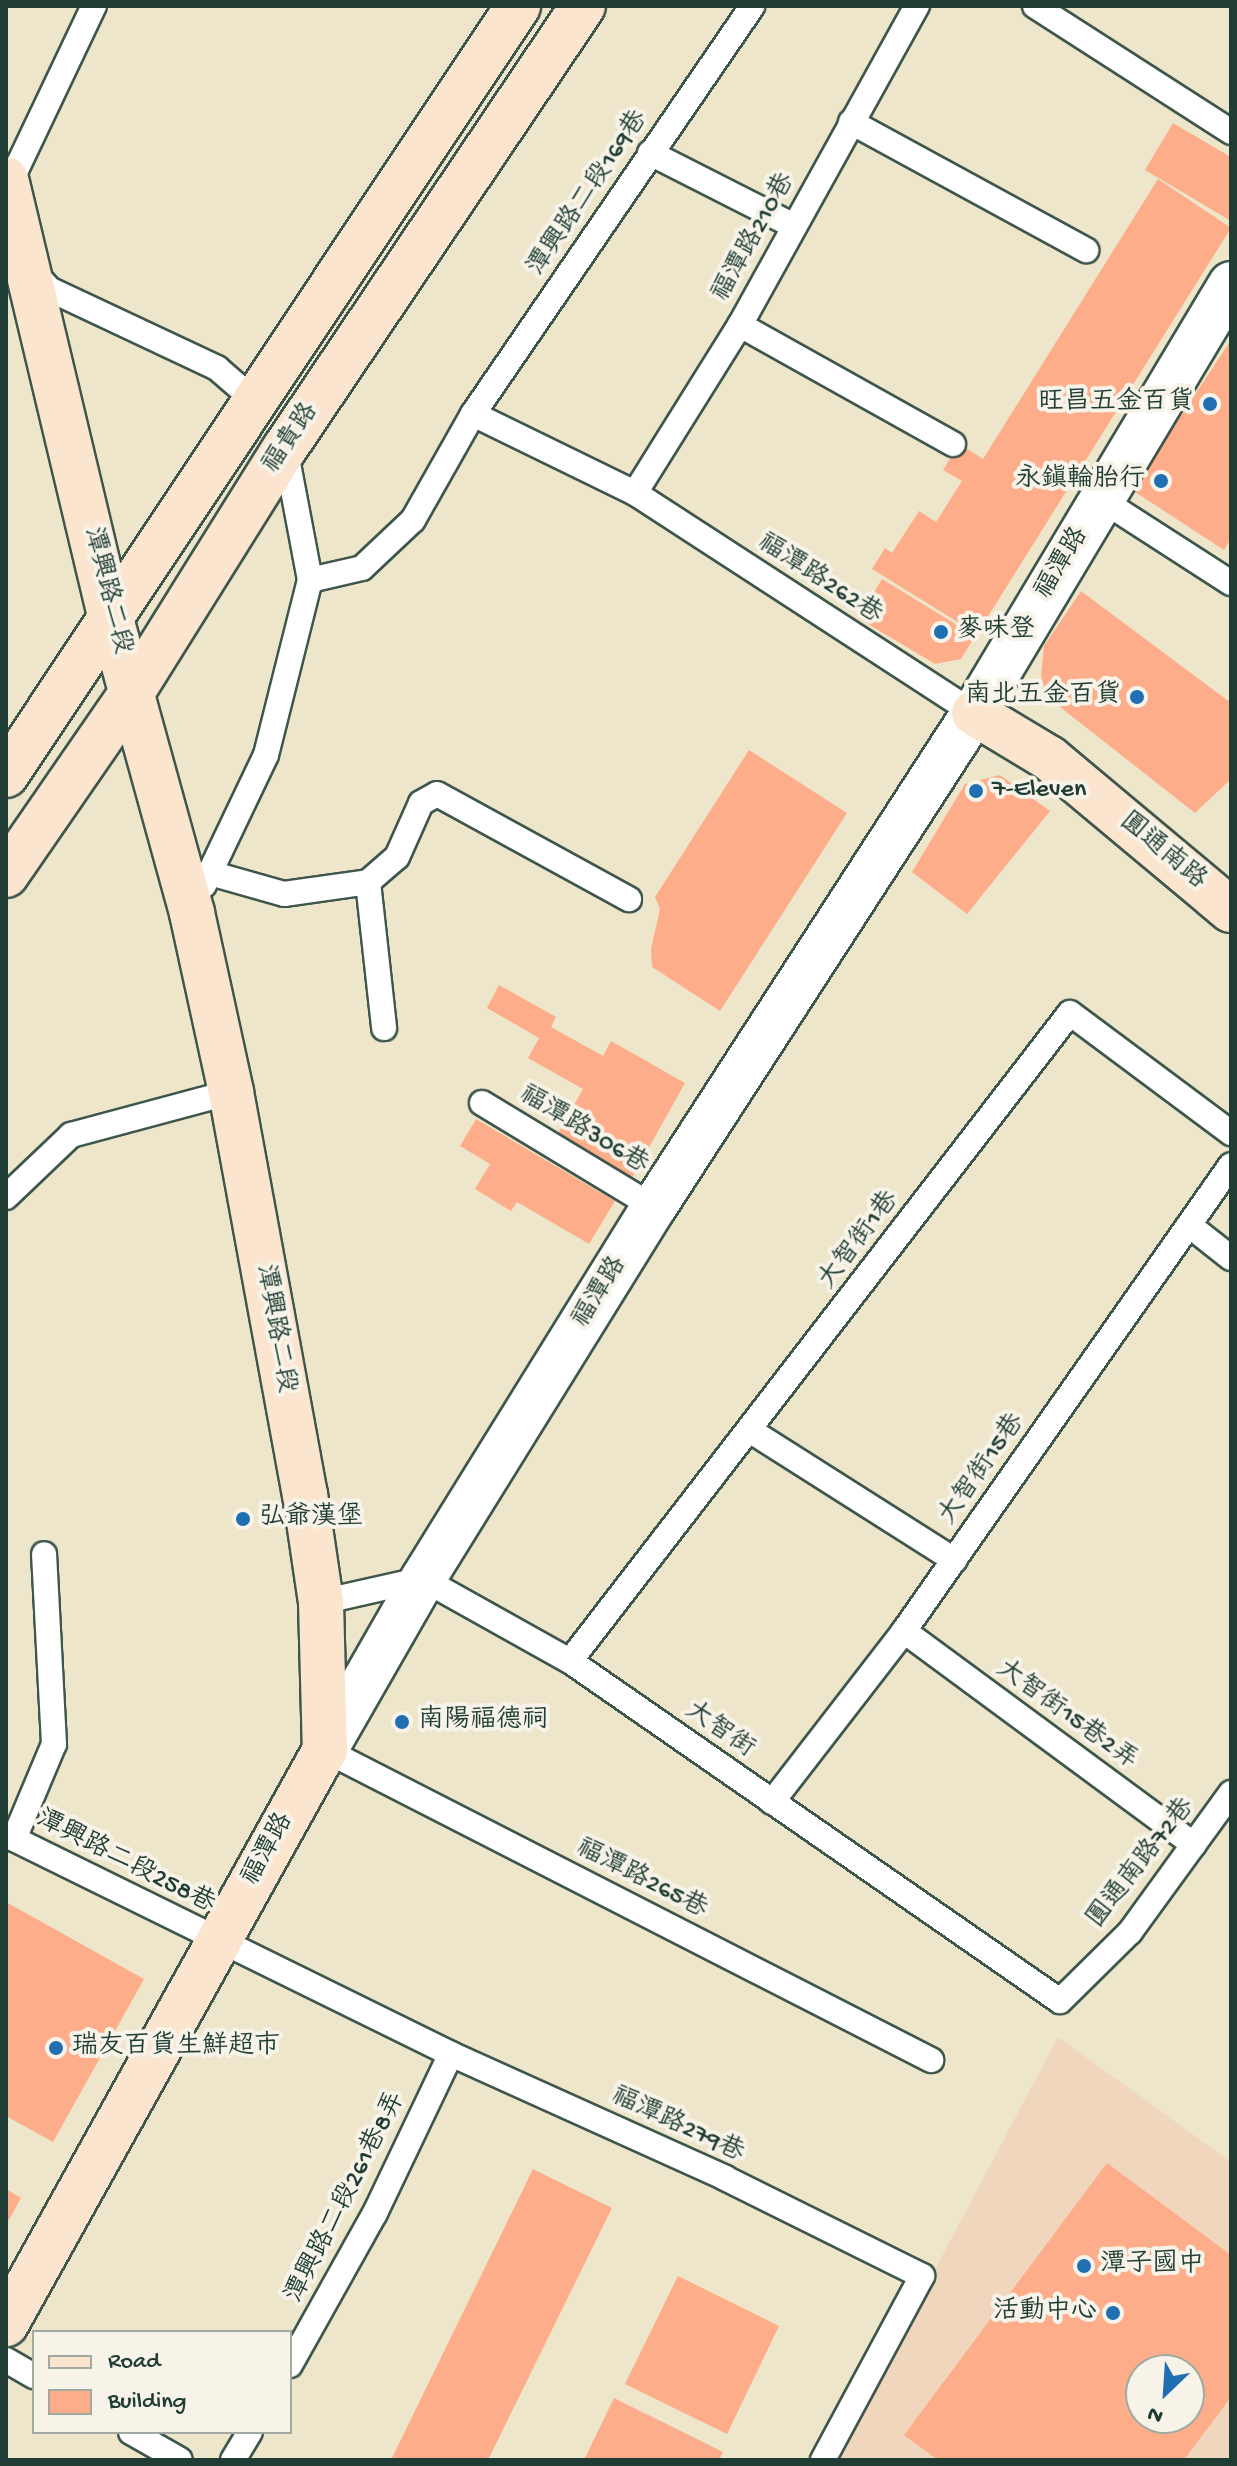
<!DOCTYPE html>
<meta charset="utf-8">
<style>
body{margin:0}
#map{position:relative;width:1237px;height:2466px;overflow:hidden;background:#eee6cb;font-family:"Gochi Hand","LXGW WenKai TC",sans-serif}
div>[style]{position:absolute}
.built>*{inset:0;background:#f0d6bc}
.building>*{inset:0;background:#fdad89}
.roads{filter:drop-shadow(2px 0 #3e564b) drop-shadow(-2px 0 #3e564b) drop-shadow(0 2px #3e564b) drop-shadow(0 -2px #3e564b)}
.lane>*{height:24px;margin:-12px;padding:0 12px;transform-origin:12px;border-radius:12px;background:#fff}
.street>*{height:44px;margin:-22px;padding:0 22px;transform-origin:22px;border-radius:22px;background:#fff}
.secondary>*{height:44px;margin:-22px;padding:0 22px;transform-origin:22px;border-radius:22px;background:#fbe5cf}
.dots>*{width:22px;height:22px;translate:-50% -50%;box-sizing:border-box;border:4px solid #f7f3e8;border-radius:50%}
span{translate:-50% -50%;white-space:nowrap;text-align:center;line-height:1.15;-webkit-text-stroke:8px #f7f3e8;paint-order:stroke}
.street-label{font-size:26px;color:#1f3d34}
.poi-label{font-size:26px;color:#1f3d34}
.right{translate:-100% -50%;text-align:right}
.left{translate:0 -50%;text-align:left}
.frame{position:absolute;inset:0;border:8px solid #1f3d34;pointer-events:none}
.legend{position:absolute;left:32px;top:2330px;width:260px;height:104px;box-sizing:border-box;background:#f7f3e8;border:2px solid #a1aaa0;margin:0;padding:10px 14px;list-style:none;font-size:24px;color:#1f3d34}
.legend li{display:flex;align-items:center;gap:16px;height:40px}
.legend b{width:40px;border:2px solid #a1aaa0}
.north{position:absolute;left:1125px;top:2354px;width:80px;height:80px;box-sizing:border-box;background:#f7f3e8;border:2px solid #a1aaa0;border-radius:50%;rotate:205deg;font-size:22px;font-weight:700;line-height:32px;text-align:center;color:#1f3d34}
.north::after{content:'';display:block;margin:auto;width:28px;height:36px;background:#1f6fb2;clip-path:polygon(50% 0,100% 100%,50% 72%,0 100%)}
</style>
<div id="map">
<div class="built">
<i style="clip-path:polygon(evenodd,1058px 2037px,1231px 2162px,1231px 2460px,834px 2460px,1058px 2037px,1141px 2370px,1189px 2370px,1189px 2418px,1141px 2418px,1141px 2370px)"></i>
</div>
<div class="building">
<i style="clip-path:polygon(1173px 123px,1231px 157px,1231px 221px,1145px 170px)"></i>
<i style="clip-path:polygon(1158px 179px,1231px 228px,977px 634px,872px 569px,885px 548px,892px 553px,919px 511px,936px 522px,962px 481px,943px 470px,959px 444px,983px 459px)"></i>
<i style="clip-path:polygon(1231px 340px,1231px 539px,1224px 550px,1132px 490px)"></i>
<i style="clip-path:polygon(882px 579px,975px 636px,961px 659px,935px 664px,858px 618px)"></i>
<i style="clip-path:polygon(1081px 591px,1231px 703px,1231px 779px,1195px 813px,1060px 707px,1045px 691px,1041px 675px,1044px 646px)"></i>
<i style="clip-path:polygon(749px 750px,847px 813px,720px 1011px,652px 967px,651px 949px,660px 909px,655px 897px)"></i>
<i style="clip-path:polygon(1000px 775px,1050px 811px,967px 914px,912px 872px,965px 784px)"></i>
<i style="clip-path:polygon(499px 985px,556px 1017px,551px 1027px,603px 1056px,611px 1041px,685px 1083px,632px 1178px,556px 1137px,583px 1089px,528px 1058px,539px 1038px,487px 1008px)"></i>
<i style="clip-path:polygon(476px 1119px,615px 1201px,589px 1244px,517px 1202px,511px 1211px,475px 1189px,490px 1164px,460px 1146px)"></i>
<i style="clip-path:polygon(6px 1902px,144px 1979px,53px 2142px,6px 2116px)"></i>
<i style="clip-path:polygon(evenodd,1107px 2163px,1231px 2255px,1231px 2397px,1184px 2460px,938px 2460px,904px 2435px,1107px 2163px,1141px 2370px,1189px 2370px,1189px 2418px,1141px 2418px,1141px 2370px)"></i>
<i style="clip-path:polygon(533px 2169px,612px 2208px,488px 2460px,391px 2460px)"></i>
<i style="clip-path:polygon(6px 2189px,21px 2198px,6px 2225px)"></i>
<i style="clip-path:polygon(678px 2276px,779px 2326px,727px 2434px,625px 2384px)"></i>
<i style="clip-path:polygon(614px 2398px,723px 2452px,719px 2460px,584px 2460px)"></i>
</div>
<div class="roads">
<div class="lane">
<i style="left:1035px;top:6px;width:233px;rotate:32.7deg"></i>
<i style="left:851px;top:122px;width:268px;rotate:28.6deg"></i>
<i style="left:650px;top:153px;width:161px;rotate:26.9deg"></i>
<i style="left:6px;top:191px;width:205px;rotate:-64.6deg"></i>
<i style="left:32px;top:270px;width:25px;rotate:48deg"></i>
<i style="left:49px;top:289px;width:186px;rotate:25.2deg"></i>
<i style="left:217px;top:368px;width:50px;rotate:41deg"></i>
<i style="left:740px;top:325px;width:244px;rotate:29.2deg"></i>
<i style="left:473px;top:414px;width:180px;rotate:26deg"></i>
<i style="left:635px;top:493px;width:404px;rotate:33deg"></i>
<i style="left:635px;top:493px;width:198px;rotate:-58deg"></i>
<i style="left:740px;top:325px;width:365px;rotate:-61deg"></i>
<i style="left:1102px;top:500px;width:153px;rotate:32.8deg"></i>
<i style="left:310px;top:580px;width:53px;rotate:-13deg"></i>
<i style="left:362px;top:568px;width:70px;rotate:-43.3deg"></i>
<i style="left:413px;top:520px;width:122px;rotate:-60.5deg"></i>
<i style="left:473px;top:414px;width:494px;rotate:-55.6deg"></i>
<i style="left:210px;top:873px;width:77px;rotate:15.8deg"></i>
<i style="left:284px;top:894px;width:85px;rotate:-8.1deg"></i>
<i style="left:368px;top:882px;width:38px;rotate:-41deg"></i>
<i style="left:397px;top:857px;width:59px;rotate:-66deg"></i>
<i style="left:421px;top:803px;width:18px;rotate:-29deg"></i>
<i style="left:437px;top:794px;width:219px;rotate:28.7deg"></i>
<i style="left:368px;top:882px;width:147px;rotate:83.7deg"></i>
<i style="left:204px;top:885px;width:144px;rotate:-64.5deg"></i>
<i style="left:266px;top:755px;width:180px;rotate:-75.9deg"></i>
<i style="left:310px;top:580px;width:134px;rotate:-100.7deg"></i>
<i style="left:482px;top:1103px;width:201px;rotate:31.2deg"></i>
<i style="left:6px;top:1197px;width:90px;rotate:-43.6deg"></i>
<i style="left:71px;top:1135px;width:166px;rotate:-15deg"></i>
<i style="left:1189px;top:1225px;width:53px;rotate:38.2deg"></i>
<i style="left:751px;top:1431px;width:241px;rotate:32.4deg"></i>
<i style="left:321px;top:1602px;width:105px;rotate:-12.7deg"></i>
<i style="left:423px;top:1579px;width:168px;rotate:29.2deg"></i>
<i style="left:570px;top:1661px;width:596px;rotate:34.76deg"></i>
<i style="left:1060px;top:2001px;width:98px;rotate:-44.6deg"></i>
<i style="left:1130px;top:1932px;width:172px;rotate:-54deg"></i>
<i style="left:904px;top:1631px;width:360px;rotate:36.4deg"></i>
<i style="left:570px;top:1661px;width:818px;rotate:-52.35deg"></i>
<i style="left:1070px;top:1013px;width:201px;rotate:36.7deg"></i>
<i style="left:325px;top:1750px;width:681px;rotate:27.09deg"></i>
<i style="left:772px;top:1802px;width:216px;rotate:-52.3deg"></i>
<i style="left:904px;top:1631px;width:569px;rotate:-54.94deg"></i>
<i style="left:6px;top:1835px;width:496px;rotate:26.2deg"></i>
<i style="left:451px;top:2054px;width:301px;rotate:24.3deg"></i>
<i style="left:725px;top:2178px;width:220px;rotate:26.4deg"></i>
<i style="left:922px;top:2276px;width:209px;rotate:118.3deg"></i>
<i style="left:14px;top:1839px;width:103px;rotate:-67.2deg"></i>
<i style="left:54px;top:1744px;width:190px;rotate:-93deg"></i>
<i style="left:6px;top:2360px;width:32px;rotate:30deg"></i>
<i style="left:290px;top:2365px;width:174px;rotate:-60.8deg"></i>
<i style="left:375px;top:2213px;width:176px;rotate:-64.5deg"></i>
<i style="left:131px;top:2432px;width:56px;rotate:29.7deg"></i>
<i style="left:233px;top:2460px;width:33px;rotate:-59deg"></i>
</div>
<div class="street">
<i style="left:325px;top:1750px;width:197px;rotate:-60.2deg"></i>
<i style="left:423px;top:1579px;width:438px;rotate:-58.2deg"></i>
<i style="left:654px;top:1207px;width:589px;rotate:-57.07deg"></i>
<i style="left:974px;top:713px;width:500px;rotate:-59.08deg"></i>
</div>
<div class="secondary">
<i style="left:6px;top:179px;width:448px;rotate:76.6deg"></i>
<i style="left:110px;top:615px;width:309px;rotate:74.6deg"></i>
<i style="left:192px;top:913px;width:183px;rotate:77.7deg"></i>
<i style="left:231px;top:1092px;width:409px;rotate:79.6deg"></i>
<i style="left:305px;top:1494px;width:109px;rotate:81.6deg"></i>
<i style="left:321px;top:1602px;width:148px;rotate:88.5deg"></i>
<i style="left:325px;top:1750px;width:657px;rotate:119.06deg"></i>
<i style="left:974px;top:713px;width:87px;rotate:31deg"></i>
<i style="left:1049px;top:758px;width:237px;rotate:39.9deg"></i>
<i style="left:6px;top:775px;width:924px;rotate:-56.34deg"></i>
<i style="left:6px;top:875px;width:224px;rotate:-55.4deg"></i>
<i style="left:133px;top:691px;width:287px;rotate:-58deg"></i>
<i style="left:285px;top:448px;width:533px;rotate:-56.01deg"></i>
</div>
</div>
<div class="dots">
<i style="left:1210px;top:404px;background:#1f6fb2"></i>
<i style="left:1161px;top:481px;background:#1f6fb2"></i>
<i style="left:941px;top:632px;background:#1f6fb2"></i>
<i style="left:1137px;top:697px;background:#1f6fb2"></i>
<i style="left:976px;top:791px;background:#1f6fb2"></i>
<i style="left:243px;top:1519px;background:#1f6fb2"></i>
<i style="left:402px;top:1722px;background:#1f6fb2"></i>
<i style="left:56px;top:2048px;background:#1f6fb2"></i>
<i style="left:1084px;top:2266px;background:#1f6fb2"></i>
<i style="left:1113px;top:2313px;background:#1f6fb2"></i>
</div>
<div class="street-label">
<span style="left:589px;top:194px;rotate:-56deg">潭興路二段169巷</span>
<span style="left:755px;top:238px;rotate:-61deg">福潭路210巷</span>
<span style="left:292px;top:439px;rotate:-56deg">福貴路</span>
<span style="left:1063px;top:564px;rotate:-59deg">福潭路</span>
<span style="left:819px;top:580px;rotate:33deg">福潭路262巷</span>
<span style="left:106px;top:591px;rotate:76deg">潭興路二段</span>
<span style="left:1162px;top:852px;rotate:40deg">圓通南路</span>
<span style="left:583px;top:1131px;rotate:31deg">福潭路306巷</span>
<span style="left:860px;top:1241px;rotate:-53deg">大智街1巷</span>
<span style="left:601px;top:1293px;rotate:-58deg">福潭路</span>
<span style="left:274px;top:1329px;rotate:80deg">潭興路二段</span>
<span style="left:983px;top:1470px;rotate:-55deg">大智街15巷</span>
<span style="left:1066px;top:1716px;rotate:36deg">大智街15巷2弄</span>
<span style="left:719px;top:1731px;rotate:35deg">大智街</span>
<span style="left:269px;top:1850px;rotate:-61deg">福潭路</span>
<span style="left:125px;top:1863px;rotate:27deg">潭興路二段258巷</span>
<span style="left:1142px;top:1864px;rotate:-52deg">圓通南路72巷</span>
<span style="left:641px;top:1880px;rotate:27deg">福潭路265巷</span>
<span style="left:677px;top:2126px;rotate:25deg">福潭路279巷</span>
<span style="left:347px;top:2198px;rotate:-63deg">潭興路二段261巷8弄</span>
</div>
<div class="poi-label">
<span class="right" style="left:1194px;top:404px">旺昌五金百貨</span>
<span class="right" style="left:1145px;top:481px">永鎮輪胎行</span>
<span class="left" style="left:957px;top:632px">麥味登</span>
<span class="right" style="left:1121px;top:697px">南北五金百貨</span>
<span class="left" style="left:992px;top:791px">7-Eleven</span>
<span class="left" style="left:259px;top:1519px">弘爺漢堡</span>
<span class="left" style="left:418px;top:1722px">南陽福德祠</span>
<span class="left" style="left:72px;top:2048px">瑞友百貨生鮮超市</span>
<span class="left" style="left:1100px;top:2266px">潭子國中</span>
<span class="right" style="left:1097px;top:2313px">活動中心</span>
</div>
<div class="frame"></div>
<ul class="legend">
<li><b style="height:10px;background:#fbe5cf"></b>Road</li>
<li><b style="height:22px;background:#fdad89"></b>Building</li>
</ul>
<div class="north">N</div>
</div>
